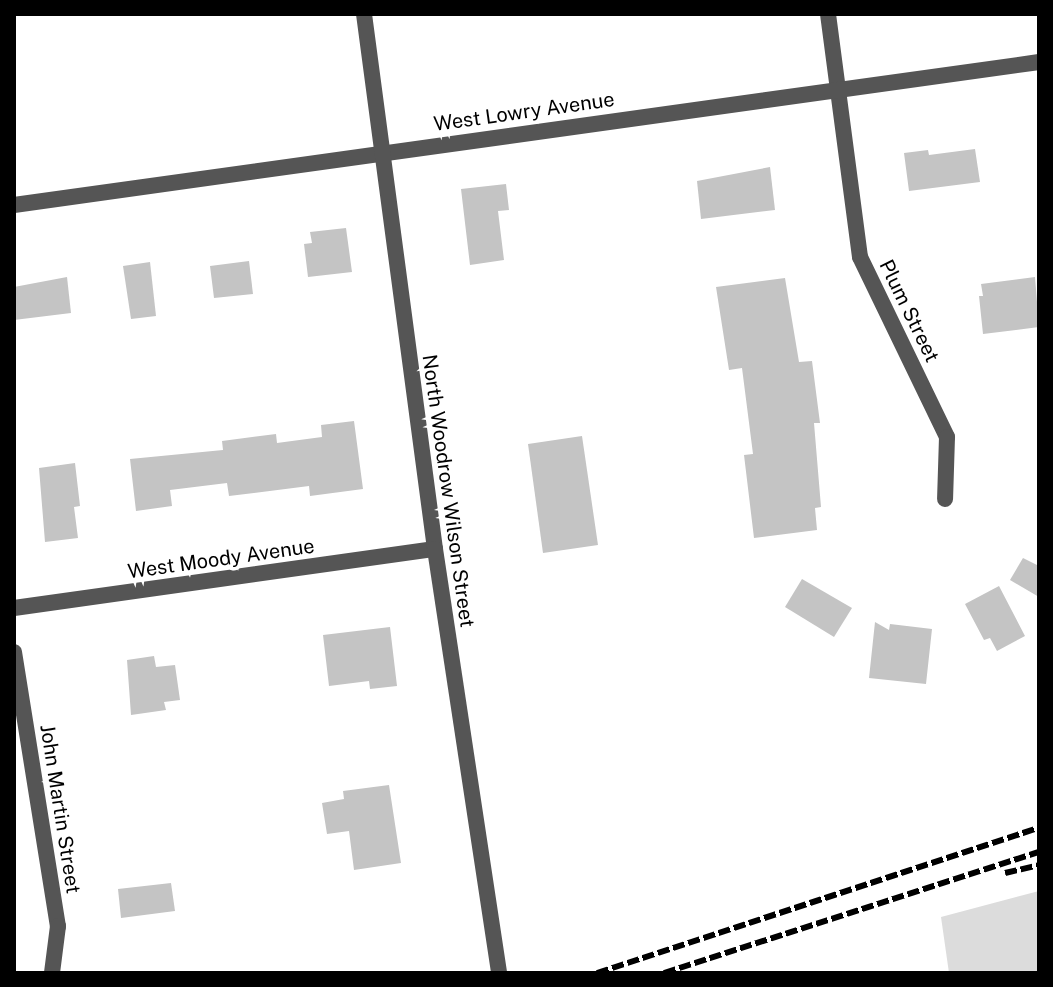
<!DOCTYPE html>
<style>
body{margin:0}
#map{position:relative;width:1053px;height:987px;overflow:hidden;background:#fff;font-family:"Public Sans",sans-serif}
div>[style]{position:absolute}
.green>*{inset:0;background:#dcdcdc}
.building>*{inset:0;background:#c4c4c4}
.minor>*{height:16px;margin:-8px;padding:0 8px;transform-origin:8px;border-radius:8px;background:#555}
.tertiary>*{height:16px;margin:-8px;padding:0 8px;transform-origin:8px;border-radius:8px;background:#555}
.rail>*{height:6px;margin-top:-3px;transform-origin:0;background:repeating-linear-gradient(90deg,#000 0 12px,transparent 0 16px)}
span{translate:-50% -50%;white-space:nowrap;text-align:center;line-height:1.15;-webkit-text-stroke:7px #fff;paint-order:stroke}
.street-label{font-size:20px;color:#000}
.frame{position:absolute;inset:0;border:16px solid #000;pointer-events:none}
</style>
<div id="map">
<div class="green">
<i style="clip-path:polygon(1039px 891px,1039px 973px,949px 973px,941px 917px)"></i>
</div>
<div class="building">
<i style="clip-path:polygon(975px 149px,980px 182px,909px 191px,904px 153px,928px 150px,929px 155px)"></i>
<i style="clip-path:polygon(770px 167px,775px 210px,701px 219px,697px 181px)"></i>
<i style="clip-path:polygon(506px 184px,509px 210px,498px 211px,504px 260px,470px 265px,461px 189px)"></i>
<i style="clip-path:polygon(346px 228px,352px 272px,308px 277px,304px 244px,312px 243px,310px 232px)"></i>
<i style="clip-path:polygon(249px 261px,253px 294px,214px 298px,210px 266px)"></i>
<i style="clip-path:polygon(150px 262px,156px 316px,131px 319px,123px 266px)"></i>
<i style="clip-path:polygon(67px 277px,71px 313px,14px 320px,14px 287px)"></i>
<i style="clip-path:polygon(1035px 277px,1039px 327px,983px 334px,979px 296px,983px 296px,981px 284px)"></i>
<i style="clip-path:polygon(785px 278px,799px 362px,812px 361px,820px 423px,814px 423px,821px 507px,815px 508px,817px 530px,754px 538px,744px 455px,753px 454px,742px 368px,729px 370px,716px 287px)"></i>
<i style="clip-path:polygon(354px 421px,363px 489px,310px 496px,309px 486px,229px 496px,227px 483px,170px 490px,172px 506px,136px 511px,130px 459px,223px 450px,222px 441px,276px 434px,277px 443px,322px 437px,321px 425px)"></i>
<i style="clip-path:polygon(582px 436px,598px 545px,543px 553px,528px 444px)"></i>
<i style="clip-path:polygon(75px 463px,80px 506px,74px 507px,78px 538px,45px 542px,39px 468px)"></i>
<i style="clip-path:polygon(1023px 558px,1039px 566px,1039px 597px,1010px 580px)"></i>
<i style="clip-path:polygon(802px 579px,852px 608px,834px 637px,785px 607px)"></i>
<i style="clip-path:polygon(999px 586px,1025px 636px,997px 651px,990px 638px,984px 640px,965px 604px)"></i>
<i style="clip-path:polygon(875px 622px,889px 630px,890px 624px,932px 629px,926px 684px,869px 678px)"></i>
<i style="clip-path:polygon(390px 627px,397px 686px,370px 689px,369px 681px,329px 686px,323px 635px)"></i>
<i style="clip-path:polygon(154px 656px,156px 667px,175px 665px,180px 700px,164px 702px,166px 710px,131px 715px,127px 660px)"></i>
<i style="clip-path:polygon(389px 785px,401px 863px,354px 870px,349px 831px,327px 834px,322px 803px,344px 799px,343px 791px)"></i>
<i style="clip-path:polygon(171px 883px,175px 911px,121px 918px,118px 889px)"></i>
</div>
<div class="minor">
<i style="left:828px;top:14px;width:245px;rotate:82.5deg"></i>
<i style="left:860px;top:257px;width:200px;rotate:64.2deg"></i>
<i style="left:947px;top:437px;width:62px;rotate:91.8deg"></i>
<i style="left:14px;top:205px;width:1035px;rotate:-7.94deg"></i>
<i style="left:14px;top:608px;width:425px;rotate:-8deg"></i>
<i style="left:14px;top:652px;width:278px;rotate:80.9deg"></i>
<i style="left:58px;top:926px;width:47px;rotate:97.3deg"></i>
</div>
<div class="tertiary">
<i style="left:364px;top:14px;width:540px;rotate:82.44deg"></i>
<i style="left:435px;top:549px;width:429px;rotate:81.4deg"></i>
</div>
<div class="rail">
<i style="left:1005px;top:873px;width:35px;rotate:-13deg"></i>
<i style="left:597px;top:973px;width:465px;rotate:-18.2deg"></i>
<i style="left:664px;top:973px;width:394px;rotate:-17.9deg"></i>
</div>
<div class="street-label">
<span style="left:524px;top:112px;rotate:-8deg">West Lowry Avenue</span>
<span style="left:909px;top:311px;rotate:64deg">Plum Street</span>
<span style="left:448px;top:491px;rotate:82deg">North Woodrow Wilson Street</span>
<span style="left:221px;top:559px;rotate:-8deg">West Moody Avenue</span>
<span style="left:60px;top:809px;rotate:81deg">John Martin Street</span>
</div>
<div class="frame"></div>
</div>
